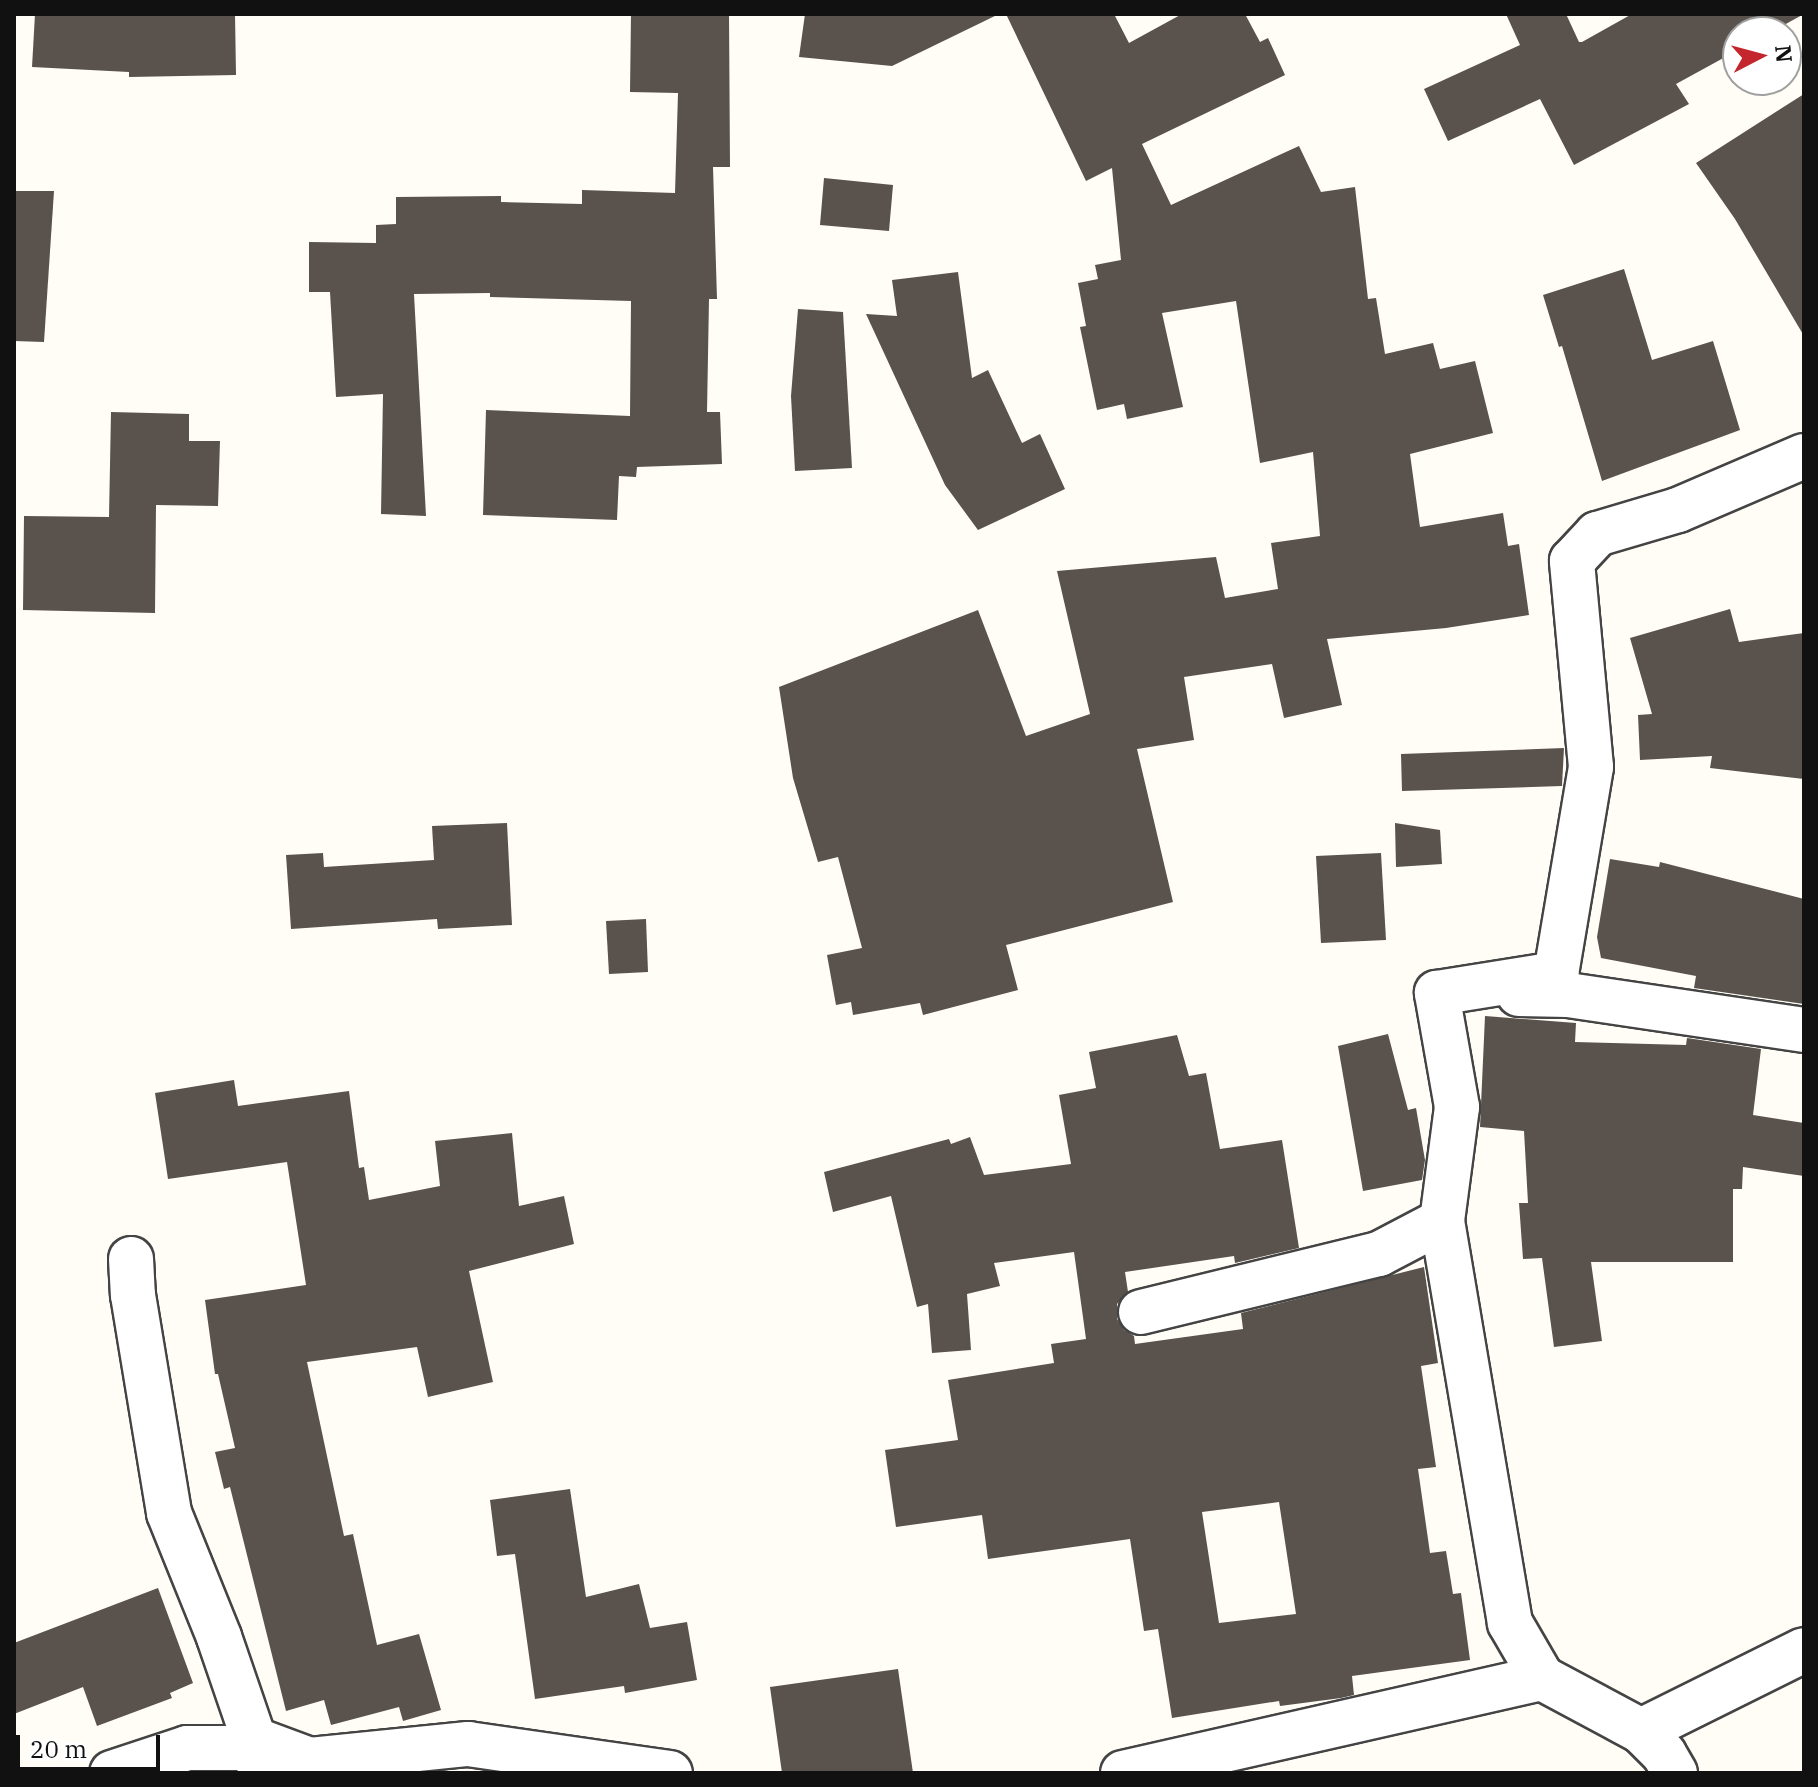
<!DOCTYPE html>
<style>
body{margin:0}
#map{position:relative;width:1818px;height:1787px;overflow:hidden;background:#fffdf5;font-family:"IBM Plex Serif",serif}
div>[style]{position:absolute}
.building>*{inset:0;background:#5a524d}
.roads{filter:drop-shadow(2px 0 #444) drop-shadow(-2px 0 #444) drop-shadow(0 2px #444) drop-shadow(0 -2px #444)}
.minor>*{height:44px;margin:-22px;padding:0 22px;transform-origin:22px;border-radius:22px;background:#fff}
span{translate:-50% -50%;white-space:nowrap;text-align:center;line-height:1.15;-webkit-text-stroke:8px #fff;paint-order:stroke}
.frame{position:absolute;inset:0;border:16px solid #111;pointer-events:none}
.north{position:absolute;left:1722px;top:16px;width:80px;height:80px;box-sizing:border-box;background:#fff;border:2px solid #a0a0a0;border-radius:50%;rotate:84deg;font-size:22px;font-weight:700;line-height:32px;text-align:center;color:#111}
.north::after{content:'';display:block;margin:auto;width:28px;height:36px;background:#c4262e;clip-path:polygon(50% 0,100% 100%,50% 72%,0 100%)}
.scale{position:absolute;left:16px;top:1735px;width:144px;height:36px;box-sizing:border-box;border:4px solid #111;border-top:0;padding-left:10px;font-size:24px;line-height:28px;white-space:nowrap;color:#111;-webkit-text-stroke:6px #fff;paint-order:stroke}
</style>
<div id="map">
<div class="building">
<i style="clip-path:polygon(35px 14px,235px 14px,236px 75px,129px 77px,129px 72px,32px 67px)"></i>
<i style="clip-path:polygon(631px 14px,729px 14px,730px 167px,713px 167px,717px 299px,709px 299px,707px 412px,720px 412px,722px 464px,637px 467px,636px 477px,619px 476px,617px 520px,483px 515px,486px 410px,630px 416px,631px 301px,490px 297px,490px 293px,414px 294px,426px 516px,381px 514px,383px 394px,336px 397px,330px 292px,309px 292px,309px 242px,376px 243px,376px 225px,396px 224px,396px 197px,501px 196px,501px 202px,582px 204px,582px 190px,675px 193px,678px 93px,630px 92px)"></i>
<i style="clip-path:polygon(805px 14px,999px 14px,892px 66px,799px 57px)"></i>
<i style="clip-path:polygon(1006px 14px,1114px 14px,1129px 43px,1182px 14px,1245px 14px,1260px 42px,1268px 38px,1285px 75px,1142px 144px,1171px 205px,1299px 146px,1321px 192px,1355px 187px,1368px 299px,1376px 298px,1385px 354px,1433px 343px,1440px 369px,1475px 361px,1493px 433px,1410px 454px,1420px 527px,1503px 513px,1508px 546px,1519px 544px,1529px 615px,1446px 628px,1327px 639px,1342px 705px,1284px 718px,1272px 664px,1184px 677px,1194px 740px,1137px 749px,1173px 902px,1006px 945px,1018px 990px,923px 1015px,920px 1003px,853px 1015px,851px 1002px,836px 1005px,827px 955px,862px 948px,838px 857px,818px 862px,793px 778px,779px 687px,978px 610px,1026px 736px,1090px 714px,1057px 571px,1216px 557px,1225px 598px,1278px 589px,1271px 543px,1320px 536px,1313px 452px,1260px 463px,1236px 301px,1162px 313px,1183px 407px,1127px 419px,1124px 404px,1097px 410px,1080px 327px,1086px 326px,1078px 283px,1098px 279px,1095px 265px,1121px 260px,1112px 168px,1086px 181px)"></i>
<i style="clip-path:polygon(1506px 14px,1566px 14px,1579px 42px,1582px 42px,1632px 14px,1804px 14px,1771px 32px,1738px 32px,1738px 50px,1676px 84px,1689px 104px,1574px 165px,1540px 99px,1448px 141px,1424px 89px,1520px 45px)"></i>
<i style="clip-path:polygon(1804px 94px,1804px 336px,1735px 219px,1696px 163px)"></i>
<i style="clip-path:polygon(824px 178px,893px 185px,889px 231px,820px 225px)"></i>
<i style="clip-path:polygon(14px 191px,54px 191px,44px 342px,14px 341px)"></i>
<i style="clip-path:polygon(1624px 269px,1652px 360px,1713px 341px,1740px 430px,1602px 481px,1562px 346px,1559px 347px,1543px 295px)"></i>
<i style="clip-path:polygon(958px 272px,972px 378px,988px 370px,1022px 443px,1040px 434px,1065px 489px,978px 530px,945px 485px,866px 314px,897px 316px,892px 280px)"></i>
<i style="clip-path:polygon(798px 309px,843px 312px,852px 468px,795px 471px,791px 396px)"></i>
<i style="clip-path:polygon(111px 412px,189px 414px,189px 441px,220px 441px,218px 506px,156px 505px,155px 613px,23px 610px,24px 516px,109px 517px)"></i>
<i style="clip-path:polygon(1730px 609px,1739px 642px,1804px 633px,1804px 779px,1710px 768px,1712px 756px,1640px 760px,1638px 715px,1652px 714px,1630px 638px)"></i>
<i style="clip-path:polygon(1564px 748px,1562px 786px,1402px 791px,1401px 754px)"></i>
<i style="clip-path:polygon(507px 823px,512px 925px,438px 929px,437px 919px,291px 929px,286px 855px,323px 853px,324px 867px,434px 860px,432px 826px)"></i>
<i style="clip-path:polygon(1395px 823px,1440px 830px,1442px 864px,1396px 867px)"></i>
<i style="clip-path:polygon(1381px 853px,1386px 940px,1321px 943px,1316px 856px)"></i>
<i style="clip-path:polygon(1610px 859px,1659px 867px,1660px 862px,1804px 899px,1804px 1004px,1694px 988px,1696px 976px,1601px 958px,1597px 937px)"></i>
<i style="clip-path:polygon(646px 919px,648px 972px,609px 974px,606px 921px)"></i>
<i style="clip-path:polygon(1485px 1016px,1576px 1023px,1575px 1042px,1686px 1045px,1687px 1038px,1761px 1049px,1753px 1115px,1804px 1123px,1804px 1176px,1743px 1167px,1742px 1189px,1733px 1189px,1733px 1262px,1591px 1262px,1602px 1341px,1554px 1347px,1542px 1258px,1523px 1259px,1519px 1203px,1528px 1203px,1524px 1131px,1480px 1127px)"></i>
<i style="clip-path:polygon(1388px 1034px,1408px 1110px,1416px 1108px,1425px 1160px,1422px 1180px,1363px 1191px,1338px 1046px)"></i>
<i style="clip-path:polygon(evenodd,1177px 1035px,1189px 1076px,1206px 1073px,1220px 1149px,1282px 1140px,1299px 1248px,1235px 1263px,1234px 1256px,1125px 1272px,1128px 1292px,1117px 1304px,1117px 1319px,1124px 1330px,1134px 1336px,1135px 1344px,1243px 1329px,1241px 1313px,1424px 1267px,1438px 1363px,1421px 1366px,1436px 1467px,1418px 1469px,1430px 1553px,1446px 1551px,1453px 1594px,1461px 1593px,1470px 1660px,1352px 1676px,1354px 1695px,1341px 1698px,1280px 1706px,1279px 1701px,1172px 1718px,1158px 1629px,1144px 1631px,1130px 1539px,988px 1559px,982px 1515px,896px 1527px,885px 1450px,958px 1440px,948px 1380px,1054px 1363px,1051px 1344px,1086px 1339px,1074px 1252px,994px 1263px,1000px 1286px,967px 1294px,971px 1350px,932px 1353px,928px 1304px,917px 1307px,891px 1196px,833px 1212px,824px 1172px,949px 1139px,951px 1144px,970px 1137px,984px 1175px,1071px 1164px,1059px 1095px,1096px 1088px,1089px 1052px,1177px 1035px,1279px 1502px,1296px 1614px,1219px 1623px,1202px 1512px,1279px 1502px)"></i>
<i style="clip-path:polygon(234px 1080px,238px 1106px,349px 1091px,359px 1168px,364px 1167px,369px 1200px,440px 1186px,435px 1141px,512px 1133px,519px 1206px,564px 1196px,574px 1244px,469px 1271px,493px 1382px,428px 1397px,417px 1347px,307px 1362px,344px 1536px,353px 1534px,377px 1645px,419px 1634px,441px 1710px,403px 1721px,399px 1707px,331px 1725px,324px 1700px,286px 1711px,230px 1487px,224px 1489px,215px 1452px,235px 1448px,218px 1374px,215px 1374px,205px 1300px,306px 1285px,287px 1162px,168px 1179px,155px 1093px)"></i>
<i style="clip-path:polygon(570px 1489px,586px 1597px,639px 1584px,650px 1628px,687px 1622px,697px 1680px,625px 1693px,624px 1686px,535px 1699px,515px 1554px,497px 1556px,490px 1500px)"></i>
<i style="clip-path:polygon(158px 1588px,193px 1683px,170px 1693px,172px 1698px,97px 1726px,83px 1687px,14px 1714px,14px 1643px)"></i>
<i style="clip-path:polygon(898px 1669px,913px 1773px,782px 1773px,770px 1687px)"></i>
</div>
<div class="roads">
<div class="minor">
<i style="left:1519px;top:994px;width:49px;rotate:1.2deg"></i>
<i style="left:1568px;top:995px;width:239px;rotate:8.4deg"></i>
<i style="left:131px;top:1259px;width:36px;rotate:87deg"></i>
<i style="left:133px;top:1295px;width:221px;rotate:80.6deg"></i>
<i style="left:169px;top:1513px;width:134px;rotate:68deg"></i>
<i style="left:219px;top:1637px;width:117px;rotate:71.1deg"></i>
<i style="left:257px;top:1748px;width:25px;rotate:83deg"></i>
<i style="left:1141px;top:1312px;width:245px;rotate:-13.7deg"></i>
<i style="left:1379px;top:1254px;width:71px;rotate:-27.6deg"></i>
<i style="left:1641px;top:1731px;width:182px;rotate:-26.4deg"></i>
<i style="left:253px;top:1739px;width:61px;rotate:20.2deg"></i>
<i style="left:310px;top:1760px;width:159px;rotate:-5.8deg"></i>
<i style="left:468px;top:1744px;width:204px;rotate:8.2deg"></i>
<i style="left:112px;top:1773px;width:79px;rotate:-18.4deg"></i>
<i style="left:187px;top:1748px;width:70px"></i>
<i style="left:1123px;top:1773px;width:430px;rotate:-12.8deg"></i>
<i style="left:1675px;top:1773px;width:22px;rotate:-120deg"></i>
<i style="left:1664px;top:1754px;width:33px;rotate:-135deg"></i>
<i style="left:1641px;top:1731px;width:112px;rotate:-151.8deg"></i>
<i style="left:1542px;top:1678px;width:64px;rotate:-120.2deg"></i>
<i style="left:1510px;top:1623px;width:408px;rotate:-99.6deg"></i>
<i style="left:1442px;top:1221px;width:115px;rotate:-82.5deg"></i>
<i style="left:1457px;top:1107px;width:116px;rotate:-100deg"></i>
<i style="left:1437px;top:993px;width:121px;rotate:-9.1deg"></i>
<i style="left:1556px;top:974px;width:210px;rotate:-80.4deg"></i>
<i style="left:1591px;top:767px;width:207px;rotate:-95.3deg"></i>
<i style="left:1572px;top:561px;width:37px;rotate:-47deg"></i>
<i style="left:1597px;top:534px;width:84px;rotate:-16.5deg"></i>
<i style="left:1678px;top:510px;width:137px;rotate:-23.2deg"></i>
</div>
</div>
<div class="frame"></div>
<div class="north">N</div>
<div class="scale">20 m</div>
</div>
